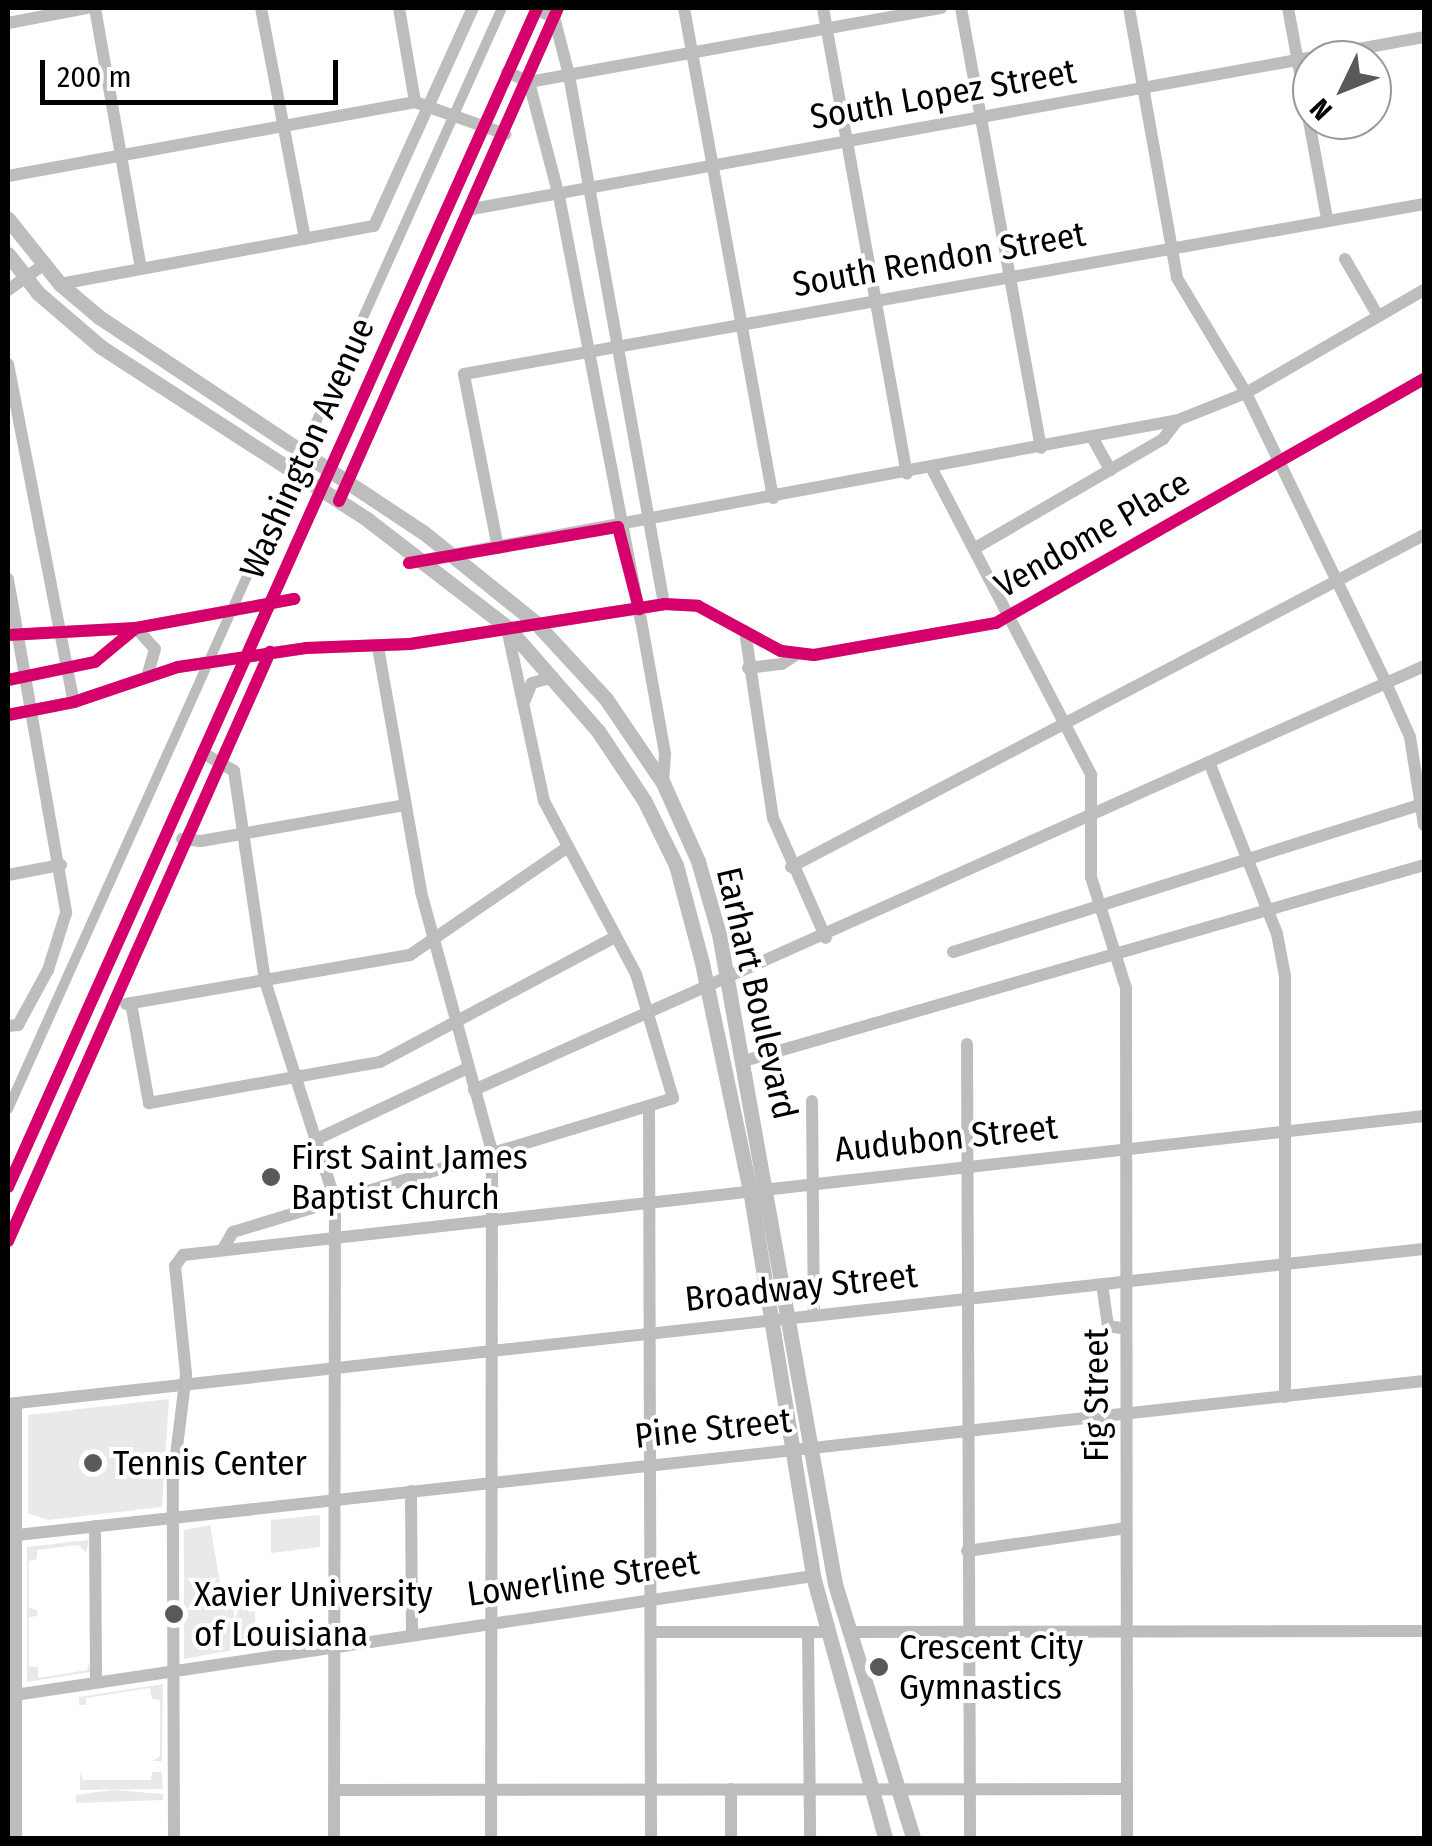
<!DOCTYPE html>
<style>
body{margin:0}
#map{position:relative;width:1432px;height:1846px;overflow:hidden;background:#fff;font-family:"Fira Sans Condensed",sans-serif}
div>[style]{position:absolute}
.green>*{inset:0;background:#e9e9e9}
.canal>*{height:10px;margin:-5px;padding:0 5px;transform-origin:5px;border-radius:5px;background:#bbb}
.minor>*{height:12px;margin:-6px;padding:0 6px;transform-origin:6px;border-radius:6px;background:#bdbdbd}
.major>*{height:15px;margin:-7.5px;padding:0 7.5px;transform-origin:7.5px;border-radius:7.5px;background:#bdbdbd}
.cycleway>*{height:12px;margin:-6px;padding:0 6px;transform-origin:6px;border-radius:6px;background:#d6006c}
.dots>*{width:28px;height:28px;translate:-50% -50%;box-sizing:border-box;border:5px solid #fff;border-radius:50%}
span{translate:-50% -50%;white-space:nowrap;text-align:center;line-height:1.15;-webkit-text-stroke:8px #fff;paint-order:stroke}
.street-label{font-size:35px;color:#000}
.poi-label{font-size:35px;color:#000}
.left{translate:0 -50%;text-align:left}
.frame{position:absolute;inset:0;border:10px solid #000;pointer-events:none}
.north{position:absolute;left:1292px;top:40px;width:100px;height:100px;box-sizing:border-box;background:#fff;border:2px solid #999;border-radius:50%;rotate:227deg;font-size:28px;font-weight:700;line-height:40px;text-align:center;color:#000}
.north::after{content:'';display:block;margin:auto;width:35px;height:45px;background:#595959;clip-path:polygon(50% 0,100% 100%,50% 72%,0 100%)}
.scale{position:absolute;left:40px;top:60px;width:298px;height:45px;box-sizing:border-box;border:5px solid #000;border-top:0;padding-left:12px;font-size:30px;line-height:35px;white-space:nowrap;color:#000;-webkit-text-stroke:8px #fff;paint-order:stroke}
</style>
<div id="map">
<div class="green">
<div style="clip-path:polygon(169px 1399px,162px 1507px,48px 1520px,28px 1513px,28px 1415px)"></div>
<div style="clip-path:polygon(320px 1515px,320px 1547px,271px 1553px,271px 1520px)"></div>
<div style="clip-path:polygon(210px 1525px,221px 1588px,235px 1586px,249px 1612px,255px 1611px,255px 1646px,184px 1659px,184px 1530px)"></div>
<div style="clip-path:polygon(89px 1540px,86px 1553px,78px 1545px,37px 1550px,37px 1559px,29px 1561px,29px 1608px,37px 1610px,38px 1616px,29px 1617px,29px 1666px,38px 1667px,38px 1678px,87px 1670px,89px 1662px,90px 1672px,27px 1682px,27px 1547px)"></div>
<div style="clip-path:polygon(163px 1684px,162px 1761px,153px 1761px,160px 1756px,160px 1700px,152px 1699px,150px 1688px,86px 1698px,86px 1705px,79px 1705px,79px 1697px)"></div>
<div style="clip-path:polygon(80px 1772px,83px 1780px,151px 1780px,152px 1772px,162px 1772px,163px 1789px,80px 1790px)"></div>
<div style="clip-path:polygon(112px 1790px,163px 1794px,163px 1800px,76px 1803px,76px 1795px)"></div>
</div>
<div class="canal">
<div style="left:8px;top:1109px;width:1207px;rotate:-65.84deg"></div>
</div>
<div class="minor">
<div style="left:95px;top:8px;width:265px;rotate:80deg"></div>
<div style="left:261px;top:8px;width:235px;rotate:79.2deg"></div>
<div style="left:399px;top:8px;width:95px;rotate:80.3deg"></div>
<div style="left:684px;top:8px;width:498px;rotate:79.7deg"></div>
<div style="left:823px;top:8px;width:473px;rotate:79.8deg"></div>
<div style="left:961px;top:8px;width:447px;rotate:79.7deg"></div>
<div style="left:1129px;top:8px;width:274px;rotate:79.9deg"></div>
<div style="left:1177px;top:278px;width:134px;rotate:59deg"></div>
<div style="left:1246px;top:393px;width:322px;rotate:64.2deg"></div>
<div style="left:1386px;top:683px;width:59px;rotate:66deg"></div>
<div style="left:1410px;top:737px;width:89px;rotate:81deg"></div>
<div style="left:1288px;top:8px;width:214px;rotate:79.5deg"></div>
<div style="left:536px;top:10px;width:19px;rotate:21deg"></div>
<div style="left:554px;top:17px;width:60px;rotate:75.5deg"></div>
<div style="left:569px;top:75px;width:537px;rotate:79.82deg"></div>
<div style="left:8px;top:23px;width:80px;rotate:-10.8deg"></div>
<div style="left:507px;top:72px;width:24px;rotate:24deg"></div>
<div style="left:529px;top:82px;width:419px;rotate:-10.2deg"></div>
<div style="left:529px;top:82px;width:118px;rotate:75.3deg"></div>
<div style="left:559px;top:196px;width:432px;rotate:79.1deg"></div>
<div style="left:641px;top:620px;width:136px;rotate:79.8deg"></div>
<div style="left:665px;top:754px;width:29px;rotate:94deg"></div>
<div style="left:8px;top:176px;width:414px;rotate:-10.3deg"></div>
<div style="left:415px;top:102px;width:96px;rotate:19.6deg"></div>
<div style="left:472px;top:209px;width:967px;rotate:-10.24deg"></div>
<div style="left:1345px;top:259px;width:66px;rotate:59.9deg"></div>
<div style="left:60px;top:284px;width:319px;rotate:-10.5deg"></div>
<div style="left:374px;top:226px;width:239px;rotate:-65.6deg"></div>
<div style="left:8px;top:290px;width:43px;rotate:-35.5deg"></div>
<div style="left:8px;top:364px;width:344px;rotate:79deg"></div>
<div style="left:1092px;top:437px;width:38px;rotate:61deg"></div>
<div style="left:932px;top:469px;width:345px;rotate:62.5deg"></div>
<div style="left:1091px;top:775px;width:102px;rotate:90deg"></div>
<div style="left:1091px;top:877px;width:116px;rotate:72.5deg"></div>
<div style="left:1126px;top:988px;width:850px;rotate:89.93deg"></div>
<div style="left:339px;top:501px;width:539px;rotate:-66.05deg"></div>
<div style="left:977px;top:547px;width:215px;rotate:-30.1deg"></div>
<div style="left:1163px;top:439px;width:24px;rotate:-52deg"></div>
<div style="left:498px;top:548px;width:177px;rotate:-101.1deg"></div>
<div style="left:464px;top:374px;width:975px;rotate:-10.04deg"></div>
<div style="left:409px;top:563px;width:782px;rotate:-10.53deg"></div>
<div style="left:1178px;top:420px;width:73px;rotate:-21.7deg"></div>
<div style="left:1246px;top:393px;width:206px;rotate:-30.1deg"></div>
<div style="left:8px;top:579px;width:339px;rotate:80.1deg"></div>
<div style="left:66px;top:913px;width:60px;rotate:107.5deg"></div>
<div style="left:48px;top:970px;width:63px;rotate:118.6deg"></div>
<div style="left:18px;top:1025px;width:10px;rotate:174deg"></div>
<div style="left:136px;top:628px;width:28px;rotate:48deg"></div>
<div style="left:155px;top:649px;width:25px;rotate:106deg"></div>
<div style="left:745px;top:631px;width:189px;rotate:81.5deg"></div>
<div style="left:773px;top:818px;width:131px;rotate:66.2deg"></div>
<div style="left:8px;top:635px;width:128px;rotate:-3.1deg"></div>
<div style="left:136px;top:628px;width:161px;rotate:-10.4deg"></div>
<div style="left:378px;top:647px;width:249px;rotate:80deg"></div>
<div style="left:421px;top:892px;width:269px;rotate:74.7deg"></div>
<div style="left:492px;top:1151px;width:687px;rotate:90.08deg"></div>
<div style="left:748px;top:668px;width:34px;rotate:-7deg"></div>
<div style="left:782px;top:664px;width:18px;rotate:-34deg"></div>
<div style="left:525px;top:700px;width:18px;rotate:-68deg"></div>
<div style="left:532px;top:683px;width:22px;rotate:-16deg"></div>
<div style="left:8px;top:715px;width:67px;rotate:-11.1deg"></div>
<div style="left:74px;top:702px;width:110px;rotate:-18.6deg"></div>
<div style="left:178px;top:667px;width:129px;rotate:-8.4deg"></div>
<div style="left:306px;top:648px;width:104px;rotate:-2.2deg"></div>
<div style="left:410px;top:644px;width:257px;rotate:-8.9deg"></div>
<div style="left:664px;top:604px;width:34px;rotate:3deg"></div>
<div style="left:698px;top:606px;width:94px;rotate:28.5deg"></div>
<div style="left:781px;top:651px;width:33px;rotate:7deg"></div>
<div style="left:814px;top:655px;width:185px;rotate:-10deg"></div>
<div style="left:996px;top:623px;width:493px;rotate:-29.7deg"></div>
<div style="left:203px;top:753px;width:36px;rotate:30deg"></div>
<div style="left:234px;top:771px;width:212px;rotate:81.6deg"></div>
<div style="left:265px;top:981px;width:230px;rotate:72.3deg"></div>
<div style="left:335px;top:1200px;width:638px;rotate:90.09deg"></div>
<div style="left:1209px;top:762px;width:185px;rotate:68.4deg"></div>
<div style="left:1277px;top:934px;width:43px;rotate:79.2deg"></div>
<div style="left:1285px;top:976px;width:421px;rotate:90deg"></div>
<div style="left:182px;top:839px;width:19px;rotate:6deg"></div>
<div style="left:201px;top:841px;width:208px;rotate:-10deg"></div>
<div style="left:791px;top:867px;width:715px;rotate:-27.68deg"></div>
<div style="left:8px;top:875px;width:54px;rotate:-10.7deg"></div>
<div style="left:953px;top:952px;width:493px;rotate:-17.5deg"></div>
<div style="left:131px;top:1003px;width:102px;rotate:79.8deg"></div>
<div style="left:149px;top:1103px;width:235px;rotate:-10.1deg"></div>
<div style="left:380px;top:1062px;width:266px;rotate:-28deg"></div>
<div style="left:126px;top:1004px;width:288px;rotate:-9.8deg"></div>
<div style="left:410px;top:955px;width:189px;rotate:-34.4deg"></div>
<div style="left:967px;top:1044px;width:794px;rotate:89.78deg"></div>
<div style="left:744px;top:1061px;width:708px;rotate:-16.08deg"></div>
<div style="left:474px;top:1090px;width:1040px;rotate:-24.05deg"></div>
<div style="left:812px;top:1101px;width:215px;rotate:89.5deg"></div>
<div style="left:649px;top:1107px;width:731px;rotate:89.84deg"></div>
<div style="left:317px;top:1139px;width:167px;rotate:-25.2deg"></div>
<div style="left:8px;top:1187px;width:1292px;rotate:-65.83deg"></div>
<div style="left:8px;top:1241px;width:645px;rotate:-66.02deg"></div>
<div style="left:223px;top:1249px;width:20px;rotate:-60deg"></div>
<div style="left:233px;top:1232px;width:460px;rotate:-16.9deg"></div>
<div style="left:673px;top:1098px;width:129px;rotate:-106.6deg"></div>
<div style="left:636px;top:974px;width:196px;rotate:-118deg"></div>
<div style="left:544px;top:801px;width:176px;rotate:-102.1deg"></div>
<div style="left:1102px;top:1284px;width:42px;rotate:81.9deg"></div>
<div style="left:1108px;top:1326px;width:18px;rotate:9deg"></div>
<div style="left:16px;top:1403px;width:435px;rotate:90deg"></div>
<div style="left:8px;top:1404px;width:1424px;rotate:-6.25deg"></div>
<div style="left:411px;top:1491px;width:143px;rotate:89.6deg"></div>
<div style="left:95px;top:1526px;width:156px;rotate:89.6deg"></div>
<div style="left:8px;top:1536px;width:1424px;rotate:-6.25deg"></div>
<div style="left:967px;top:1551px;width:161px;rotate:-8.2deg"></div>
<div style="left:651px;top:1632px;width:176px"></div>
<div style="left:808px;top:1632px;width:206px;rotate:89.4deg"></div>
<div style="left:849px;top:1632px;width:575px;rotate:-0.1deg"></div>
<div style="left:8px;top:1696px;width:814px;rotate:-8.48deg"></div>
<div style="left:731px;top:1789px;width:49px;rotate:90deg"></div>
<div style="left:335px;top:1790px;width:791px;rotate:-0.07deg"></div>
<div style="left:174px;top:1838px;width:359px;rotate:-90.2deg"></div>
<div style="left:173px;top:1479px;width:106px;rotate:-82.9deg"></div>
<div style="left:186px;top:1374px;width:109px;rotate:-95.8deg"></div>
<div style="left:175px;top:1266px;width:14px;rotate:-54deg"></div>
<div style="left:183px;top:1255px;width:1249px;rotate:-6.39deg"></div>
</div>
<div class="major">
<div style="left:8px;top:219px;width:83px;rotate:51.3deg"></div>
<div style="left:60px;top:284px;width:51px;rotate:40.2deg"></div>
<div style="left:99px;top:317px;width:389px;rotate:33.6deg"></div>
<div style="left:423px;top:532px;width:144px;rotate:38.8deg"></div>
<div style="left:535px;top:622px;width:105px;rotate:47.3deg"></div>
<div style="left:606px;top:699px;width:102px;rotate:55.8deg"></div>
<div style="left:663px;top:783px;width:85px;rotate:65.8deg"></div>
<div style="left:698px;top:861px;width:76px;rotate:74deg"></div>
<div style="left:719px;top:934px;width:660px;rotate:79.88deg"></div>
<div style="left:835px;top:1584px;width:266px;rotate:72.9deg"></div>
<div style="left:8px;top:254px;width:49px;rotate:52.4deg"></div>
<div style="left:38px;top:293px;width:83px;rotate:40.6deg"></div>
<div style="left:101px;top:347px;width:318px;rotate:32.9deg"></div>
<div style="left:368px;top:520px;width:175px;rotate:37.6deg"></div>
<div style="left:507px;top:627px;width:138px;rotate:48.8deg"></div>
<div style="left:598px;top:731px;width:83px;rotate:56.3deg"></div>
<div style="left:644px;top:800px;width:72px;rotate:63.8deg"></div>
<div style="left:676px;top:865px;width:101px;rotate:75.1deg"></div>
<div style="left:702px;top:963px;width:232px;rotate:78.1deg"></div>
<div style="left:750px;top:1190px;width:391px;rotate:80.7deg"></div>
<div style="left:813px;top:1576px;width:272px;rotate:74.6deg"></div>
</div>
<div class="cycleway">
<div style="left:339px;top:501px;width:539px;rotate:-66.05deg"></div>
<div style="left:409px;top:563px;width:212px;rotate:-9.8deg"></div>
<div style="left:618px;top:527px;width:85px;rotate:75.6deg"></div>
<div style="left:8px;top:635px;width:128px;rotate:-3.1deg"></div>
<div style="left:136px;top:628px;width:161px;rotate:-10.4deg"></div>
<div style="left:8px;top:680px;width:89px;rotate:-11.7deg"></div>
<div style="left:95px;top:662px;width:53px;rotate:-39.7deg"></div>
<div style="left:8px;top:715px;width:67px;rotate:-11.1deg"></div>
<div style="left:74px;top:702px;width:110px;rotate:-18.6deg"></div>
<div style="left:178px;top:667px;width:129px;rotate:-8.4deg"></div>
<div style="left:306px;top:648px;width:104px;rotate:-2.2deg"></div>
<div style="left:410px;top:644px;width:257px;rotate:-8.9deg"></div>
<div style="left:664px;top:604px;width:34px;rotate:3deg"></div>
<div style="left:698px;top:606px;width:94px;rotate:28.5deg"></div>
<div style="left:781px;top:651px;width:33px;rotate:7deg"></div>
<div style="left:814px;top:655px;width:185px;rotate:-10deg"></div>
<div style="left:996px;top:623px;width:493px;rotate:-29.7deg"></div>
<div style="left:8px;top:1187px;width:1292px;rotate:-65.83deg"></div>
<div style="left:8px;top:1241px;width:645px;rotate:-66.02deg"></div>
</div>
<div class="dots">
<div style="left:271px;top:1177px;background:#595959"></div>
<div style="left:93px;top:1463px;background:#595959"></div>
<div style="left:174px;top:1614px;background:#595959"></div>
<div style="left:879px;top:1667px;background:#595959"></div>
</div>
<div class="street-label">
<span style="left:943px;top:94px;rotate:-10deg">South Lopez Street</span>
<span style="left:939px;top:259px;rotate:-10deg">South Rendon Street</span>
<span style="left:307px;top:448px;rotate:-66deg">Washington Avenue</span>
<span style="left:1092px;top:534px;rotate:-30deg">Vendome Place</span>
<span style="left:757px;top:993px;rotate:77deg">Earhart Boulevard</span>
<span style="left:946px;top:1138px;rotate:-6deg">Audubon Street</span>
<span style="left:801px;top:1287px;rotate:-6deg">Broadway Street</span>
<span style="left:1096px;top:1395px;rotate:-90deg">Fig Street</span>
<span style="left:713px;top:1428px;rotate:-6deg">Pine Street</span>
<span style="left:583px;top:1578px;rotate:-8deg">Lowerline Street</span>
</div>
<div class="poi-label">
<span class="left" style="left:291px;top:1177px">First Saint James<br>Baptist Church</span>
<span class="left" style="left:113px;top:1463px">Tennis Center</span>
<span class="left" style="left:194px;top:1614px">Xavier University<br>of Louisiana</span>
<span class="left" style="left:899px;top:1667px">Crescent City<br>Gymnastics</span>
</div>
<div class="frame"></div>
<div class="north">N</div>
<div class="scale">200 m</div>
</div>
